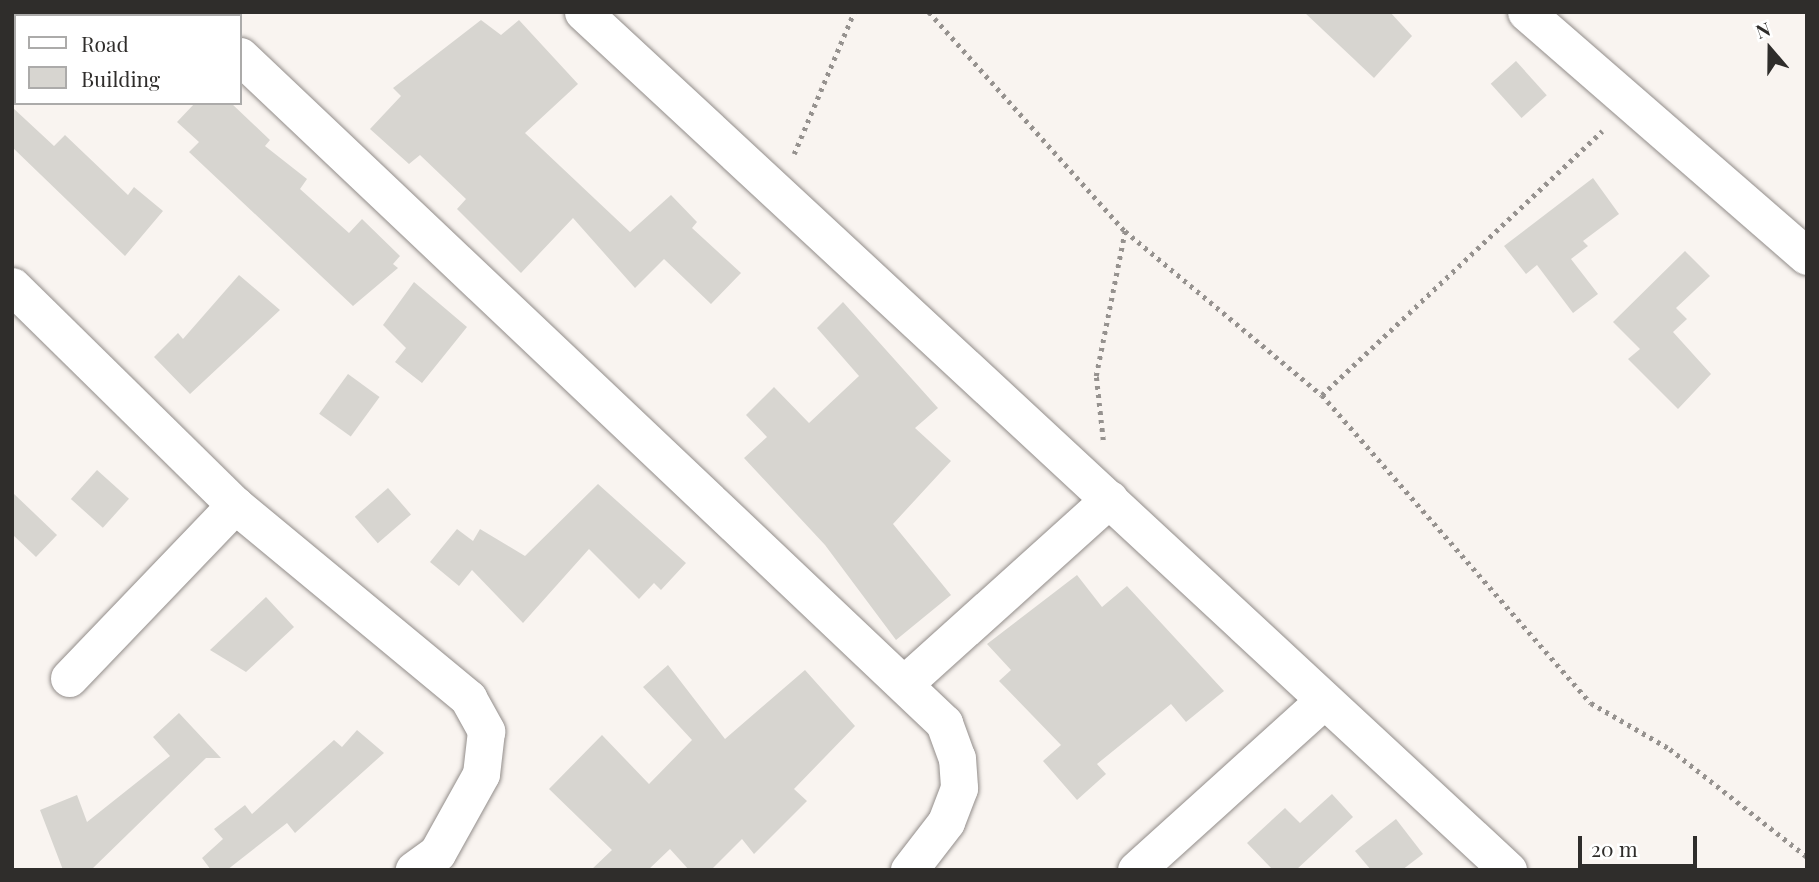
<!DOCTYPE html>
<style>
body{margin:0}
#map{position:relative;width:1819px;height:882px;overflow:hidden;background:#f9f4f0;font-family:"Playfair Display",serif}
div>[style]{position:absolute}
.building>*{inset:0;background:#d7d5d0;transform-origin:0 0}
.path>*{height:4.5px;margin-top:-2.25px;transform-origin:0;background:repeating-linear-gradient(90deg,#96928f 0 3.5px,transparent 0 8.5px)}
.roads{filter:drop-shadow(0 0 2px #928d8a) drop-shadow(0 0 2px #928d8a)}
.minor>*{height:37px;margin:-18.5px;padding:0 18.5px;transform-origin:18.5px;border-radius:18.5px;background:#fff}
span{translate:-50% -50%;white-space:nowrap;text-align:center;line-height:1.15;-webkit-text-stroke:7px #fff;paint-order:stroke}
.frame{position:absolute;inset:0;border:14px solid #2f2d2b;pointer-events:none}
.legend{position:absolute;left:14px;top:14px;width:228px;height:91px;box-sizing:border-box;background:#fff;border:2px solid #acabaa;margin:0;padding:9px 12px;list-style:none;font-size:21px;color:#2f2d2b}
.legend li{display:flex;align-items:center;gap:14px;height:35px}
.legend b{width:35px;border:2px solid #acabaa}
.north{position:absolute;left:1735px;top:14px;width:70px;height:70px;-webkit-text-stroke:5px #fff;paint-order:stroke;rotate:340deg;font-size:19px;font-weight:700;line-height:28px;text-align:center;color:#2f2d2b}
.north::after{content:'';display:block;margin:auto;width:24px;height:32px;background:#2f2d2b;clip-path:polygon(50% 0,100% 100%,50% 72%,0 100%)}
.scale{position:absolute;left:1578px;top:836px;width:119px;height:32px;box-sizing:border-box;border:4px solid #2f2d2b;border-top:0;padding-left:9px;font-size:21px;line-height:24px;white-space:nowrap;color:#2f2d2b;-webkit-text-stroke:5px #fff;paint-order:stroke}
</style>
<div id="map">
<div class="building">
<div style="clip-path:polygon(1304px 12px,1390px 12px,1412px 36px,1374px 78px)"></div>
<div style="clip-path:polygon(481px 20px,501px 35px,519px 20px,578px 84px,525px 133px,630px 232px,671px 195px,697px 222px,692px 228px,741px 273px,711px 304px,664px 259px,635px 288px,573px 218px,521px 273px,457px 209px,466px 199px,420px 155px,409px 164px,370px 129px,401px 96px,393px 88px)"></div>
<div style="left:1516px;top:61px;width:46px;height:34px;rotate:48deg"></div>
<div style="clip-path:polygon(195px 103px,231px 103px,270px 140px,265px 146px,307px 179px,300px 189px,349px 233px,362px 219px,400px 256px,393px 264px,398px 268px,353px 306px,189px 152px,199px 142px,177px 122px)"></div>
<div style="clip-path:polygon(12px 107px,54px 146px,65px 135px,128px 195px,134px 187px,163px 211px,125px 256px,12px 147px)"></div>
<div style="clip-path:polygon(1593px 178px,1619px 214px,1583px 241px,1588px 246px,1571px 259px,1598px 294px,1573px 313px,1537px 265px,1526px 274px,1504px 246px)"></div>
<div style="clip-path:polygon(1685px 251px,1710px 276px,1676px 308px,1687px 319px,1673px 332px,1711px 374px,1678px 409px,1628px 359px,1640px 349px,1613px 322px)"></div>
<div style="clip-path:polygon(239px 275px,280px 310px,190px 394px,154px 357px,178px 333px,183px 339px)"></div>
<div style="clip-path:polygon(414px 282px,467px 327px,422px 383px,395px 362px,406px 348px,383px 325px)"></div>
<div style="clip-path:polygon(843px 302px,938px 408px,915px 428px,951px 461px,893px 524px,951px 595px,896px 640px,825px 545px,744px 458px,767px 437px,746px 415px,774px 387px,809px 423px,859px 376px,817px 328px)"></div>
<div style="left:348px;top:374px;width:39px;height:49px;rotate:36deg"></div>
<div style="left:97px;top:470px;width:43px;height:39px;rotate:42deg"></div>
<div style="clip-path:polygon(598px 484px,686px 563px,661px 590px,654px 583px,639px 599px,589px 549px,523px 623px,472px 570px,459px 586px,430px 562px,457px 529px,473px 541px,480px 529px,525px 556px)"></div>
<div style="left:388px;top:488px;width:35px;height:44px;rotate:49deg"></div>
<div style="clip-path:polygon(12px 492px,57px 535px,36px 557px,12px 534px)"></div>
<div style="clip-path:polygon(1077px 575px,1102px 607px,1127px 586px,1224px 691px,1186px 722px,1171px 704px,1097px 764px,1106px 774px,1077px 800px,1043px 761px,1061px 745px,999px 681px,1011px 670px,987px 644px)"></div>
<div style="clip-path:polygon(266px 597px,294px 627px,246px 672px,210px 650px)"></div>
<div style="clip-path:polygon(668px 665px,725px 739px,805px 670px,855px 726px,794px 789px,807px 801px,754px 854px,742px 839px,711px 870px,689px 870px,670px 849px,648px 870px,591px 870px,612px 850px,549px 789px,602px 735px,649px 784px,692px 740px,643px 687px)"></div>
<div style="clip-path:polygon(179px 713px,221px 758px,206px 758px,91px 870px,63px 870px,40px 810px,77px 795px,87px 822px,170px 756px,153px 737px)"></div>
<div style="clip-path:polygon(357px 730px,384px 753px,295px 833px,287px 823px,227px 870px,211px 870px,202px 858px,223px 839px,214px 829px,245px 805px,252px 814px,334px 740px,342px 747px)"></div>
<div style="clip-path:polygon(1332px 794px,1353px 817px,1296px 870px,1273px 870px,1247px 843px,1285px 808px,1300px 823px)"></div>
<div style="clip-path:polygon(1396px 819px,1423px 854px,1402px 870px,1371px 870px,1355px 851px)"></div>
</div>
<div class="path">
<div style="left:929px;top:12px;width:294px;rotate:48.2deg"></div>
<div style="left:1125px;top:231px;width:256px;rotate:39.8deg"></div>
<div style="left:1322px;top:395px;width:409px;rotate:48.9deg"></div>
<div style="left:1591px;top:703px;width:91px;rotate:30.2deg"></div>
<div style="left:1670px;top:749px;width:174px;rotate:38.2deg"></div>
<div style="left:794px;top:154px;width:154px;rotate:-67.1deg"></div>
<div style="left:1322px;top:395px;width:385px;rotate:-43.3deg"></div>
<div style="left:1103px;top:440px;width:64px;rotate:-96.2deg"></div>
<div style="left:1096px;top:376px;width:148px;rotate:-78.7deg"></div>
</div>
<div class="roads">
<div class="minor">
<div style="left:193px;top:12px;width:6px;rotate:45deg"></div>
<div style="left:583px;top:12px;width:1262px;rotate:42.85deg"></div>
<div style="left:1526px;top:12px;width:372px;rotate:41deg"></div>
<div style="left:240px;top:56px;width:970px;rotate:43.45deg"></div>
<div style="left:944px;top:723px;width:37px;rotate:70deg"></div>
<div style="left:957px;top:758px;width:30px;rotate:86deg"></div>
<div style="left:959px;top:788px;width:36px;rotate:111deg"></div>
<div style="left:946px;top:822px;width:61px;rotate:127.6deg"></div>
<div style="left:12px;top:286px;width:313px;rotate:44.5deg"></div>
<div style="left:235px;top:505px;width:303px;rotate:39.6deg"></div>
<div style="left:468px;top:698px;width:38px;rotate:61deg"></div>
<div style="left:486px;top:731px;width:43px;rotate:96.6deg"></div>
<div style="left:481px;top:774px;width:90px;rotate:119.1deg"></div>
<div style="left:437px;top:853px;width:29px;rotate:144deg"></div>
<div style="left:69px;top:678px;width:240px;rotate:-46.2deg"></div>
<div style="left:905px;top:683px;width:275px;rotate:-42deg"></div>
<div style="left:1136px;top:870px;width:251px;rotate:-42.1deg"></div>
</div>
</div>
<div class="frame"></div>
<ul class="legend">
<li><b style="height:9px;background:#fff"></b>Road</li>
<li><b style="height:19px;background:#d7d5d0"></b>Building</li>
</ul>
<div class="north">N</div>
<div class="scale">20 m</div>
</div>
